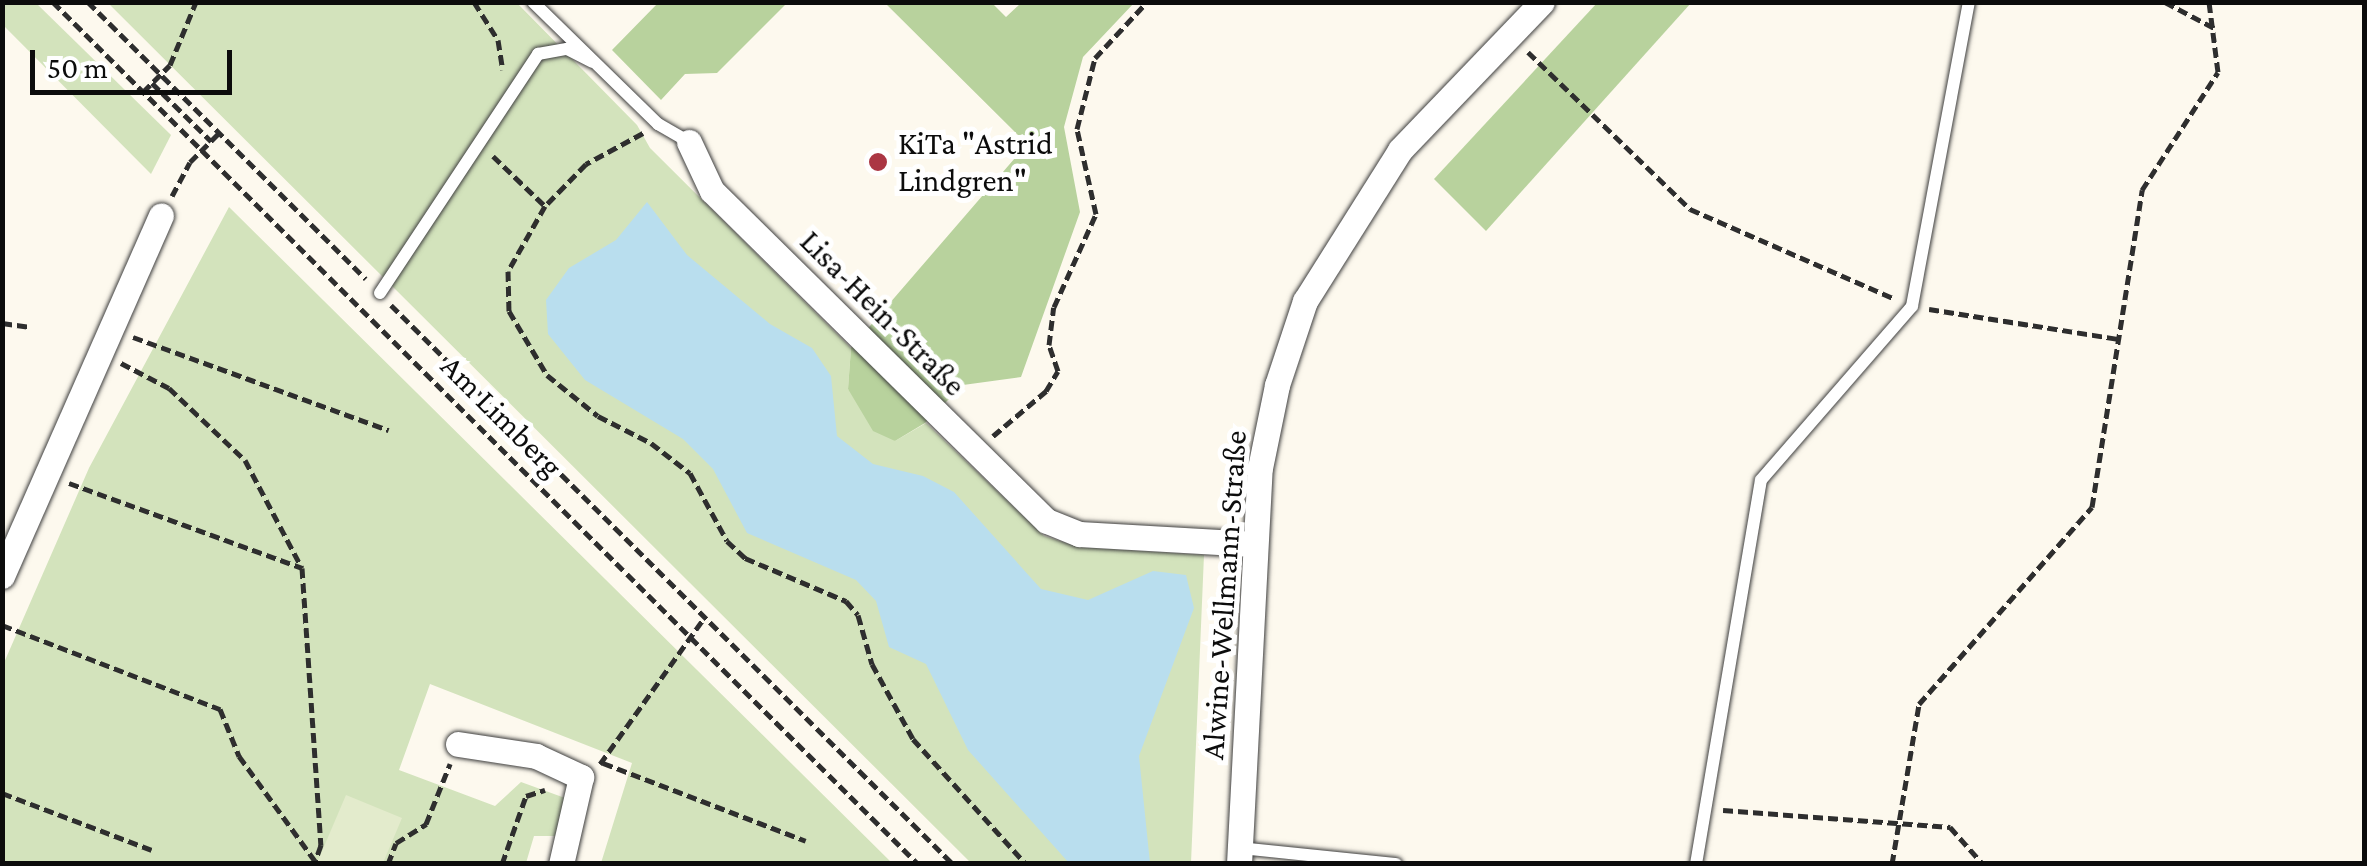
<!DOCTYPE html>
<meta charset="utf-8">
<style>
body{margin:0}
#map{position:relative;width:2367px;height:866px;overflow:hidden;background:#fdf9ee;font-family:"Crimson Pro",serif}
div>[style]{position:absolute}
.green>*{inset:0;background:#d3e3bc}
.forest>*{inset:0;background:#b8d29d}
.pitch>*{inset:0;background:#e3ebcc}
.water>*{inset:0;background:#b9deee}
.path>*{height:5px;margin-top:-2.5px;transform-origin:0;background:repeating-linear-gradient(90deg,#2e2e2e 0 10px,transparent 0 15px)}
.roads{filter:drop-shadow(0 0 2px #3f3f3f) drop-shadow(0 0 2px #3f3f3f)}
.service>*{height:12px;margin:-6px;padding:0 6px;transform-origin:6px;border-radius:6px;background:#fff}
.minor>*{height:25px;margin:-12.5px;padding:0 12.5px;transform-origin:12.5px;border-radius:12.5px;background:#fff}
.dots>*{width:28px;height:28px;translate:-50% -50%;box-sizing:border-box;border:5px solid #fff;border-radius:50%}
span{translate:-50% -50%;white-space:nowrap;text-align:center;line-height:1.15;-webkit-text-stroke:10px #fff;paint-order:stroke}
.poi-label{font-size:32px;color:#0c0c0c}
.left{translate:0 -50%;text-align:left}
.street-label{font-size:32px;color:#0c0c0c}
.frame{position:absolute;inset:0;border:5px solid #0c0c0c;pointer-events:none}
.scale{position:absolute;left:30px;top:50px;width:202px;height:45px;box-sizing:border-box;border:5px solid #0c0c0c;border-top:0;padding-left:12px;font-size:30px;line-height:35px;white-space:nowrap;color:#0c0c0c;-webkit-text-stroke:8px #fff;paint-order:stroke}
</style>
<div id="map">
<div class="green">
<div style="clip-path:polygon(2px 3px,36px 3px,171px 135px,151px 174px,3px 25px)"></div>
<div style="clip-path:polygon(108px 3px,517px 3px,637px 125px,650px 148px,851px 348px,848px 389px,895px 441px,926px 423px,1044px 536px,1079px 547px,1204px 555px,1191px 863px,971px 863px)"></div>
<div style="clip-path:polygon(229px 207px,892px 863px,601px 863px,632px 763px,430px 684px,399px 770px,495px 806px,521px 782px,565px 798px,555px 836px,534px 836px,526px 863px,3px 864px,3px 665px,89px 468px)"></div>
</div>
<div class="forest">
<div style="clip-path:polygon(658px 3px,658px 2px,787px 3px,717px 73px,685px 74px,661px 100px,612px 50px)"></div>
<div style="clip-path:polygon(885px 3px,992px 3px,1006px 17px,1021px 3px,1134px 3px,1083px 57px,1064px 127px,1080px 212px,1021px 377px,963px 385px,925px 423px,895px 441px,873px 431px,848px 389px,851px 348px,1027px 144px)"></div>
<div style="clip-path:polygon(1597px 3px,1691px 3px,1486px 231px,1434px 179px)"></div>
</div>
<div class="pitch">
<div style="clip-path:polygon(346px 795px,402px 818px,383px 863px,317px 863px)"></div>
</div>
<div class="water">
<div style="clip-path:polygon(647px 202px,687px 255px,770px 324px,812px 348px,831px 376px,837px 436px,873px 464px,923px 476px,954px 492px,1041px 589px,1088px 600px,1153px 571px,1186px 575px,1194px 608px,1139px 756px,1150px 863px,1069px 863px,968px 750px,926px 664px,889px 647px,876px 601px,856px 580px,747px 533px,713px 469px,683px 439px,585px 380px,548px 334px,546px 300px,569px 268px,616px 240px)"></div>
</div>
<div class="path">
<div style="left:53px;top:2px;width:1221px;rotate:44.9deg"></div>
<div style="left:88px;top:2px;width:392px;rotate:44.9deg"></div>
<div style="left:474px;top:2px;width:45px;rotate:57.7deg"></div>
<div style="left:498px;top:40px;width:30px;rotate:81deg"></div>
<div style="left:2165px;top:2px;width:58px;rotate:27.9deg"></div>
<div style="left:1528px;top:52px;width:226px;rotate:44.1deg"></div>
<div style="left:1690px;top:209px;width:224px;rotate:23.7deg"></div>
<div style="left:152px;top:83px;width:83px;rotate:44.5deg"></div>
<div style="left:143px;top:92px;width:38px;rotate:-45deg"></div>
<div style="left:170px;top:65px;width:68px;rotate:-67.6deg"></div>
<div style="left:643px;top:133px;width:65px;rotate:151.5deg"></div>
<div style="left:586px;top:164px;width:59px;rotate:134.3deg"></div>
<div style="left:545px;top:206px;width:75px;rotate:119.6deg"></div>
<div style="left:508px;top:271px;width:40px;rotate:88.6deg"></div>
<div style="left:509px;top:311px;width:74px;rotate:59.3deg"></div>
<div style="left:547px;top:375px;width:65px;rotate:38.8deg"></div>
<div style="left:598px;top:416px;width:59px;rotate:27deg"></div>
<div style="left:651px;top:443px;width:49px;rotate:37.6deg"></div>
<div style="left:690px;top:473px;width:77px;rotate:61.4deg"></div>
<div style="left:727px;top:541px;width:25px;rotate:43deg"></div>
<div style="left:745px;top:558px;width:110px;rotate:23.1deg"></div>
<div style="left:846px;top:601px;width:18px;rotate:49deg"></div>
<div style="left:858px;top:615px;width:51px;rotate:74.1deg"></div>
<div style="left:872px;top:664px;width:85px;rotate:61.3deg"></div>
<div style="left:913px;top:739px;width:169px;rotate:47.9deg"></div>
<div style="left:493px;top:156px;width:72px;rotate:43.9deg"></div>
<div style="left:172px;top:196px;width:38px;rotate:-62deg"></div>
<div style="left:190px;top:162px;width:42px;rotate:-45deg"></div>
<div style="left:391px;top:305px;width:793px;rotate:44.85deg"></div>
<div style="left:1929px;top:309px;width:191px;rotate:9deg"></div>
<div style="left:2px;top:323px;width:27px;rotate:8deg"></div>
<div style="left:133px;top:337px;width:272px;rotate:20deg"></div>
<div style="left:121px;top:363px;width:54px;rotate:27.5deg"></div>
<div style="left:169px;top:388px;width:105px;rotate:43.5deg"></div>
<div style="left:245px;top:460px;width:122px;rotate:62.2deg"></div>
<div style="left:302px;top:568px;width:278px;rotate:86.1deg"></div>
<div style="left:321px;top:845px;width:20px;rotate:110deg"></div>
<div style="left:993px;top:436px;width:70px;rotate:-40.3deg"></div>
<div style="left:1046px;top:391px;width:23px;rotate:-59deg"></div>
<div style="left:1058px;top:371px;width:28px;rotate:-109deg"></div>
<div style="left:1049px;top:345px;width:38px;rotate:-83deg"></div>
<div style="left:1054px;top:307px;width:102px;rotate:-65.7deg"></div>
<div style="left:1096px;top:214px;width:87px;rotate:-102.6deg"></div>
<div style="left:1077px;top:129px;width:73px;rotate:-75.8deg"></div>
<div style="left:1095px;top:58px;width:76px;rotate:-47.1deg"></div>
<div style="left:69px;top:483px;width:248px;rotate:20deg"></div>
<div style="left:2px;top:625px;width:234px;rotate:21.1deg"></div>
<div style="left:220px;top:709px;width:51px;rotate:68deg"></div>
<div style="left:239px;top:756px;width:130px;rotate:54.1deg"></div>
<div style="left:603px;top:763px;width:217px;rotate:21deg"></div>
<div style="left:600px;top:764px;width:181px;rotate:-54.5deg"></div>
<div style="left:2px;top:793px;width:160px;rotate:20.8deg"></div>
<div style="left:1723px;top:810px;width:228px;rotate:4.3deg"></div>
<div style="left:1950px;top:827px;width:50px;rotate:48.3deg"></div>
<div style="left:388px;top:864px;width:22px;rotate:-69deg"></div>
<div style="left:396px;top:843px;width:36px;rotate:-32deg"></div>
<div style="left:426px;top:824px;width:65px;rotate:-68.2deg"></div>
<div style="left:502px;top:864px;width:72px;rotate:-70.6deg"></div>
<div style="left:526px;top:796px;width:20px;rotate:-18deg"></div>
<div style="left:1892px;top:864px;width:162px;rotate:-80.4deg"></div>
<div style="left:1919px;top:704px;width:262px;rotate:-48.7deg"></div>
<div style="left:2092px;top:507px;width:321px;rotate:-81deg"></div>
<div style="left:2142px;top:190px;width:140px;rotate:-57.2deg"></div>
<div style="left:2218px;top:72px;width:71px;rotate:-97.3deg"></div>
</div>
<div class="roads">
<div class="service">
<div style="left:533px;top:2px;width:175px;rotate:44.3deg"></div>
<div style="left:658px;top:124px;width:36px;rotate:30deg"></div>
<div style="left:380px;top:293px;width:287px;rotate:-56.5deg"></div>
<div style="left:538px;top:54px;width:29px;rotate:-10deg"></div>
<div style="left:567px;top:49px;width:28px;rotate:27deg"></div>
<div style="left:1240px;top:848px;width:157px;rotate:5.9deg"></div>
<div style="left:1696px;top:864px;width:389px;rotate:-80.4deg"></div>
<div style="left:1761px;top:480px;width:230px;rotate:-49deg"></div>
<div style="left:1912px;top:306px;width:309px;rotate:-79.4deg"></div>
</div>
<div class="minor">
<div style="left:689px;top:142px;width:54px;rotate:64.9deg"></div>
<div style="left:712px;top:191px;width:470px;rotate:44.6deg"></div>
<div style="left:1047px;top:521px;width:35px;rotate:22deg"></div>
<div style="left:1079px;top:534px;width:175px;rotate:3.3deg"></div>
<div style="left:2px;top:576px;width:394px;rotate:-66.2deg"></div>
<div style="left:458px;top:744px;width:79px;rotate:8.7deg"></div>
<div style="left:536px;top:756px;width:50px;rotate:25deg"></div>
<div style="left:581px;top:777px;width:89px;rotate:102.9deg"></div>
<div style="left:1239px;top:864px;width:397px;rotate:-87deg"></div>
<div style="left:1260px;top:468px;width:85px;rotate:-78.4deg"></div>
<div style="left:1277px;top:385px;width:89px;rotate:-71.6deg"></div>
<div style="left:1305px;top:301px;width:178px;rotate:-57.8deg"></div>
<div style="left:1400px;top:150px;width:205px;rotate:-46.2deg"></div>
</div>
</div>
<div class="dots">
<div style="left:878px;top:162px;background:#ab3643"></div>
</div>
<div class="poi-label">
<span class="left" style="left:898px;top:162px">KiTa "Astrid<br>Lindgren"</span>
</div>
<div class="street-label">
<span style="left:883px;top:313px;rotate:45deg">Lisa-Hein-Straße</span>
<span style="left:502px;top:416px;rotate:45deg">Am Limberg</span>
<span style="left:1224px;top:595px;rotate:-86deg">Alwine-Wellmann-Straße</span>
</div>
<div class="frame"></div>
<div class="scale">50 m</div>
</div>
